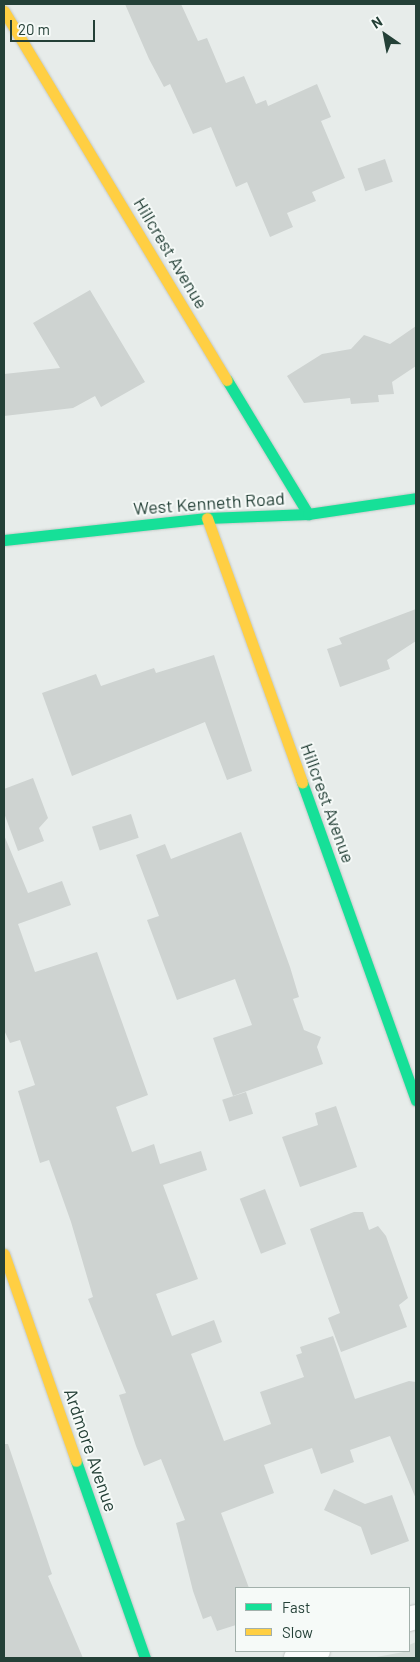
<!DOCTYPE html>
<style>
body{margin:0}
#map{position:relative;width:420px;height:1662px;overflow:hidden;background:#e7ecea;font-family:Barlow,sans-serif}
div>[style]{position:absolute}
.built>*{inset:0;background:#d5ddd9}
.building>*{inset:0;background:#ced3d1;transform-origin:0 0}
.roads{filter:drop-shadow(0 0 1px #c4c9c7) drop-shadow(0 0 1px #c4c9c7)}
.street>*{height:24px;margin:-12px;padding:0 12px;transform-origin:12px;border-radius:12px;background:#fbfcfc}
.fast>*{height:11px;margin:-5.5px;padding:0 5.5px;transform-origin:5.5px;border-radius:5.5px;background:#16e098}
.slow>*{height:11px;margin:-5.5px;padding:0 5.5px;transform-origin:5.5px;border-radius:5.5px;background:#ffcf43}
span{translate:-50% -50%;white-space:nowrap;text-align:center;line-height:1.15;-webkit-text-stroke:4px #f6faf8;paint-order:stroke}
.street-label{font-size:18px;color:#244037}
.frame{position:absolute;inset:0;border:5px solid #244037;pointer-events:none}
.legend{position:absolute;left:235px;top:1587px;width:175px;height:65px;box-sizing:border-box;background:#f6faf8;border:1px solid #a2b0ab;margin:0;padding:6px 9px;list-style:none;font-size:15px;color:#244037}
.legend li{display:flex;align-items:center;gap:10px;height:25px}
.legend b{width:25px;border:1px solid #a2b0ab}
.north{position:absolute;left:360px;top:10px;width:50px;height:50px;-webkit-text-stroke:4px #f6faf8;paint-order:stroke;rotate:327deg;font-size:14px;font-weight:700;line-height:20px;text-align:center;color:#244037}
.north::after{content:'';display:block;margin:auto;width:18px;height:22px;background:#244037;clip-path:polygon(50% 0,100% 100%,50% 72%,0 100%)}
.scale{position:absolute;left:10px;top:20px;width:85px;height:22px;box-sizing:border-box;border:2px solid #244037;border-top:0;padding-left:6px;font-size:15px;line-height:18px;white-space:nowrap;color:#244037;-webkit-text-stroke:4px #f6faf8;paint-order:stroke}
</style>
<div id="map">
<div class="built">
<div style="clip-path:polygon(416px 1642px,416px 1658px,371px 1658px,409px 1651px,409px 1645px)"></div>
</div>
<div class="building">
<div style="clip-path:polygon(125px 4px,181px 4px,198px 41px,207px 38px,226px 83px,244px 76px,256px 104px,266px 100px,268px 106px,317px 84px,331px 117px,321px 121px,345px 178px,312px 192px,316px 201px,287px 213px,293px 227px,270px 237px,247px 182px,236px 187px,211px 127px,193px 134px,170px 84px,164px 87px,149px 59px)"></div>
<div style="left:385px;top:159px;width:24px;height:29px;rotate:71deg"></div>
<div style="clip-path:polygon(90px 290px,145px 382px,101px 407px,95px 396px,73px 408px,4px 416px,4px 374px,60px 368px,33px 323px)"></div>
<div style="clip-path:polygon(416px 326px,416px 366px,392px 382px,394px 394px,378px 395px,379px 402px,351px 404px,350px 398px,304px 403px,287px 376px,322px 354px,351px 349px,364px 335px,390px 344px)"></div>
<div style="clip-path:polygon(416px 609px,416px 641px,387px 660px,390px 669px,340px 687px,327px 649px,342px 644px,339px 638px)"></div>
<div style="clip-path:polygon(214px 655px,252px 771px,227px 780px,205px 722px,72px 776px,42px 693px,96px 674px,101px 686px,154px 668px,156px 673px)"></div>
<div style="clip-path:polygon(33px 778px,48px 818px,39px 828px,44px 841px,18px 851px,4px 813px,4px 789px)"></div>
<div style="left:131px;top:814px;width:25px;height:41px;rotate:72deg"></div>
<div style="clip-path:polygon(241px 832px,290px 967px,299px 997px,293px 999px,304px 1030px,321px 1037px,317px 1047px,323px 1064px,233px 1096px,213px 1038px,252px 1025px,235px 979px,177px 1000px,147px 920px,159px 916px,136px 855px,165px 844px,171px 859px)"></div>
<div style="clip-path:polygon(4px 835px,28px 893px,62px 881px,71px 905px,18px 924px,35px 972px,97px 952px,148px 1095px,116px 1107px,132px 1152px,154px 1144px,160px 1164px,201px 1151px,207px 1170px,163px 1185px,198px 1279px,156px 1294px,172px 1336px,214px 1320px,222px 1342px,191px 1354px,224px 1441px,271px 1424px,260px 1392px,304px 1377px,296px 1355px,302px 1353px,300px 1347px,333px 1336px,355px 1399px,409px 1381px,416px 1382px,416px 1499px,390px 1436px,350px 1450px,354px 1462px,321px 1474px,312px 1448px,264px 1465px,274px 1493px,221px 1513px,249px 1588px,236px 1588px,236px 1625px,217px 1631px,211px 1616px,203px 1619px,193px 1591px,176px 1523px,185px 1520px,161px 1459px,144px 1466px,136px 1446px,119px 1395px,126px 1393px,88px 1299px,93px 1297px,71px 1222px,49px 1160px,40px 1163px,18px 1091px,35px 1085px,20px 1040px,10px 1043px,4px 1030px)"></div>
<div style="left:246px;top:1092px;width:23px;height:25px;rotate:72deg"></div>
<div style="clip-path:polygon(336px 1106px,357px 1167px,300px 1187px,282px 1137px,318px 1125px,315px 1113px)"></div>
<div style="left:265px;top:1189px;width:59px;height:27px;rotate:69deg"></div>
<div style="clip-path:polygon(354px 1212px,363px 1212px,369px 1230px,378px 1226px,386px 1236px,408px 1298px,399px 1305px,407px 1327px,341px 1352px,328px 1318px,340px 1313px,310px 1229px)"></div>
<div style="clip-path:polygon(4px 1444px,8px 1444px,52px 1574px,48px 1576px,83px 1658px,4px 1658px)"></div>
<div style="clip-path:polygon(334px 1489px,365px 1504px,392px 1495px,409px 1541px,371px 1555px,361px 1527px,324px 1510px)"></div>
</div>
<div class="roads">
<div class="street">
<div style="left:409px;top:1619px;width:7px;rotate:-16deg"></div>
<div style="left:296px;top:1658px;width:23px;rotate:-18deg"></div>
</div>
<div class="fast">
<div style="left:227px;top:380px;width:157px;rotate:58.8deg"></div>
<div style="left:4px;top:540px;width:204px;rotate:-6.2deg"></div>
<div style="left:207px;top:518px;width:101px;rotate:-2.3deg"></div>
<div style="left:308px;top:514px;width:109px;rotate:-8.4deg"></div>
<div style="left:302px;top:782px;width:338px;rotate:70.3deg"></div>
<div style="left:76px;top:1461px;width:209px;rotate:70.7deg"></div>
</div>
<div class="slow">
<div style="left:4px;top:11px;width:431px;rotate:58.9deg"></div>
<div style="left:207px;top:518px;width:281px;rotate:70.2deg"></div>
<div style="left:4px;top:1254px;width:219px;rotate:70.8deg"></div>
</div>
</div>
<div class="street-label">
<span style="left:171px;top:253px;rotate:59deg">Hillcrest Avenue</span>
<span style="left:209px;top:503px;rotate:-4deg">West Kenneth Road</span>
<span style="left:328px;top:803px;rotate:70deg">Hillcrest Avenue</span>
<span style="left:91px;top:1450px;rotate:71deg">Ardmore Avenue</span>
</div>
<div class="frame"></div>
<ul class="legend">
<li><b style="height:6px;background:#16e098"></b>Fast</li>
<li><b style="height:6px;background:#ffcf43"></b>Slow</li>
</ul>
<div class="north">N</div>
<div class="scale">20 m</div>
</div>
